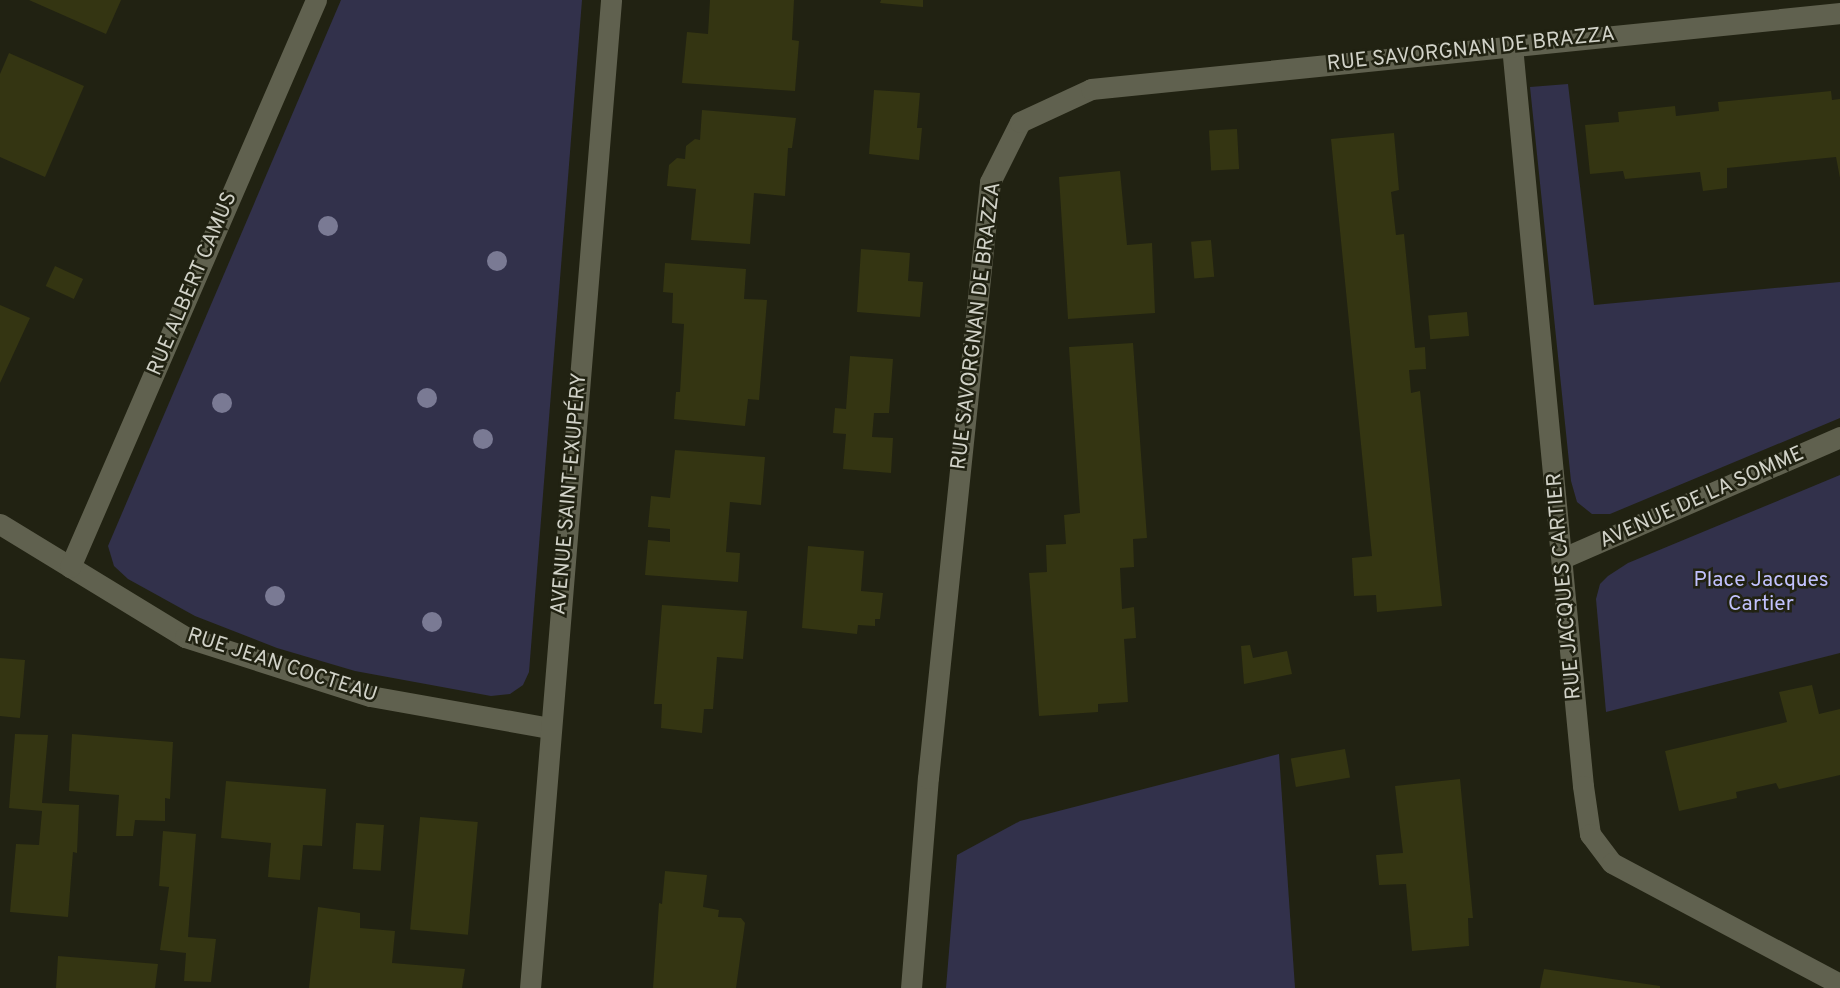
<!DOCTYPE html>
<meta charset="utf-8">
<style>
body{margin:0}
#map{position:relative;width:1840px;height:988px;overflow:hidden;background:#212212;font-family:Overpass,sans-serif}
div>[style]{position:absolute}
.green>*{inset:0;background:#32314b}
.building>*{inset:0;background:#343512;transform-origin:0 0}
.minor>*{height:21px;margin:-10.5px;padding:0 10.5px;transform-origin:10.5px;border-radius:10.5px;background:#60614f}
.trees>*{width:20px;height:20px;margin:-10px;border-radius:50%;background:#7a7a94}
span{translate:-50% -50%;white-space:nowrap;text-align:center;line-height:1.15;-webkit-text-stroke:5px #212212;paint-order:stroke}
.street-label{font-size:21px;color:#d1d2c8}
.park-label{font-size:21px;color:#c2c2fe}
</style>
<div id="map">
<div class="green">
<div style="clip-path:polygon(341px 0,582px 0,529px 672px,523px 685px,510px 694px,491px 696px,355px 671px,277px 648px,195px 616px,128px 579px,114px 566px,108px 546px)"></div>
<div style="clip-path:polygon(1568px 84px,1594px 305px,1840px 282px,1840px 418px,1610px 514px,1592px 514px,1577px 502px,1571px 481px,1530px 87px)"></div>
<div style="clip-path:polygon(1840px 475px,1840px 653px,1606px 712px,1596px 599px,1600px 584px,1608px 576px,1628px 563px)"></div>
<div style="clip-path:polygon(1279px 754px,1295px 988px,946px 988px,957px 855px,1020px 821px)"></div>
</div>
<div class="building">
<div style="clip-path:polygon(29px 0,121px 0,106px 34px)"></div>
<div style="clip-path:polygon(710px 0,794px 0,792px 40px,799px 41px,795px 91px,682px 83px,687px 32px,708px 34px)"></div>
<div style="clip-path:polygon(881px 0,923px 0,923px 7px,880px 3px)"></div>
<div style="clip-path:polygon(9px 53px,84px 86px,45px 177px,0 157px,0 74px)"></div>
<div style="clip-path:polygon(874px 90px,920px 93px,917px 128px,922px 128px,919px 160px,869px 154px)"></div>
<div style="clip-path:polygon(1831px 91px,1832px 100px,1840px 99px,1840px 178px,1836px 157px,1727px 168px,1727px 188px,1703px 191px,1700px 172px,1625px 179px,1623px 171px,1590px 174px,1585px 125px,1619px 122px,1618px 112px,1675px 106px,1676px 116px,1694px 114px,1719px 111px,1718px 102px)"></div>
<div style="clip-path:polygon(702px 110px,796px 118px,792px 148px,788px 148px,785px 196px,754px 193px,750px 244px,691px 240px,696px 189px,667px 186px,669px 165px,677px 158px,685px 159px,686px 146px,695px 139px,700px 140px)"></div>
<div style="left:1237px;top:129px;width:40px;height:28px;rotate:87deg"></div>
<div style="clip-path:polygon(1394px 133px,1399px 190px,1391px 192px,1396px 235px,1404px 234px,1415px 348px,1425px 347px,1426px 369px,1409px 370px,1411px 393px,1420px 391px,1442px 606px,1377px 612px,1376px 595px,1354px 596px,1352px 558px,1372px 556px,1331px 139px)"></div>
<div style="clip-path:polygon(1120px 171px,1127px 245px,1152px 243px,1155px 313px,1068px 319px,1059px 177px)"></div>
<div style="left:1211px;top:240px;width:37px;height:20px;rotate:85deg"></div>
<div style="clip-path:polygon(861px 249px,910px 253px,908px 281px,923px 282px,920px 317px,857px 312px)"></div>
<div style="clip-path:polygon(665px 263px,746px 269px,744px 299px,767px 300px,759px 400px,748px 399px,745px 426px,674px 419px,676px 392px,680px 392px,684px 324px,672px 323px,673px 293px,663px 292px)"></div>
<div style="left:55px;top:266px;width:31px;height:22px;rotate:25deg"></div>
<div style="clip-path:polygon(0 305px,30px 318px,0 383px)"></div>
<div style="left:1467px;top:312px;width:24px;height:39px;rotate:85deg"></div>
<div style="clip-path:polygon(1133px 343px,1147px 538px,1133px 539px,1134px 567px,1120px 568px,1122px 609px,1134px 607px,1136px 638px,1124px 639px,1128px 702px,1098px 704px,1098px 712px,1039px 716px,1029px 573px,1047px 572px,1046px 545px,1066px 544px,1064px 515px,1080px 513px,1069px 347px)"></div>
<div style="clip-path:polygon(850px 356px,893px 359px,889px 413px,874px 413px,872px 437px,893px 438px,891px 473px,843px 469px,846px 434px,833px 433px,835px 408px,846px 409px)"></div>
<div style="clip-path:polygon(675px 450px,765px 457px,761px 505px,730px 502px,726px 552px,740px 553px,738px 582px,645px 575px,648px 540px,670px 542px,670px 529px,648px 527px,651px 496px,670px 498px)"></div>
<div style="clip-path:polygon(808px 546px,864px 551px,861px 591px,883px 593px,880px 619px,875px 619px,875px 626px,858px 625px,857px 634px,802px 628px)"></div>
<div style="clip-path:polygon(662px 605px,747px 611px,743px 659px,717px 657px,713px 709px,704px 709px,702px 733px,661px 728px,662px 704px,654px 704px)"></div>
<div style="clip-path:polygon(1250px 645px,1253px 658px,1287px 651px,1292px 674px,1244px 684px,1241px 646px)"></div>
<div style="clip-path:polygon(0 658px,25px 660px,20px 718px,0 716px)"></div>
<div style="clip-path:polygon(1812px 685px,1819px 714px,1840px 709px,1840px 775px,1779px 789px,1776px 783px,1736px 792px,1737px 798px,1679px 811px,1665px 751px,1787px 722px,1779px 692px)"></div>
<div style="clip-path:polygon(15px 734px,48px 735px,42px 803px,79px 805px,77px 853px,73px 852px,68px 917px,10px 912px,16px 844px,39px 845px,42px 811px,9px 808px)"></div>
<div style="clip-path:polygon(72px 734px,173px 742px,170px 799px,165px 798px,165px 821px,135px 820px,133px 836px,116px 836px,119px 795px,69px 791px)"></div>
<div style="left:1345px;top:749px;width:29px;height:55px;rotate:80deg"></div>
<div style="clip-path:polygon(1460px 779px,1473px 918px,1468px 918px,1469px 946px,1412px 951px,1406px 884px,1379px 885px,1376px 855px,1403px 853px,1395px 786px)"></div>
<div style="clip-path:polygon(226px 781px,326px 789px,322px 846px,303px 845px,300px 880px,268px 877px,271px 843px,221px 838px)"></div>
<div style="left:420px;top:817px;width:58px;height:113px;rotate:5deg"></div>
<div style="left:356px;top:823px;width:28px;height:46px;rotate:4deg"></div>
<div style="clip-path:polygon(163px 831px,196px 834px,188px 937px,216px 939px,211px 982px,184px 981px,186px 953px,160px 950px,169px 887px,159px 886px)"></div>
<div style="clip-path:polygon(665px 871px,707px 875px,703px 907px,719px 910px,718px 917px,741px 918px,745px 923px,736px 988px,653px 988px,659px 903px,662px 904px)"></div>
<div style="clip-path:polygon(318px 907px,360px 913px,360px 928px,395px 931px,392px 963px,465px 969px,462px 988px,309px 988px)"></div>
<div style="clip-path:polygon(58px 956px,158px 964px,155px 988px,56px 988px)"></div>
<div style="clip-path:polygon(1544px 969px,1660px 986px,1660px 988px,1540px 988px)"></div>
</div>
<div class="minor">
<div style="left:1512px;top:46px;width:743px;rotate:84.52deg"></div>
<div style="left:1583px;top:786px;width:49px;rotate:81.7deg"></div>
<div style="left:1590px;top:834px;width:36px;rotate:53deg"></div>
<div style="left:1612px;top:863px;width:258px;rotate:28deg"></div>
<div style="left:0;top:524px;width:217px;rotate:31.4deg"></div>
<div style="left:185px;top:637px;width:194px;rotate:17.7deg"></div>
<div style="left:370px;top:696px;width:183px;rotate:10.1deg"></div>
<div style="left:1563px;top:558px;width:302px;rotate:-23.6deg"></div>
<div style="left:70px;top:567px;width:618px;rotate:-66.55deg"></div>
<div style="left:530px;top:988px;width:991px;rotate:-85.31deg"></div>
<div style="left:911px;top:988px;width:211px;rotate:-85.4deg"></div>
<div style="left:928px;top:778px;width:599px;rotate:-84.06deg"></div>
<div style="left:990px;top:182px;width:67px;rotate:-63.4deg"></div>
<div style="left:1020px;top:122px;width:78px;rotate:-24.9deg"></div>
<div style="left:1091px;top:89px;width:753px;rotate:-5.79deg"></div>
</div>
<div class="trees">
<div style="left:328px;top:226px"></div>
<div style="left:497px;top:261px"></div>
<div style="left:427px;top:398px"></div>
<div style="left:222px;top:403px"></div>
<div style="left:483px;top:439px"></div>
<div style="left:275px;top:596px"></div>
<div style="left:432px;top:622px"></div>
</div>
<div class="street-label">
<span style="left:1471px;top:50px;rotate:-6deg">RUE SAVORGNAN DE BRAZZA</span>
<span style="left:193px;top:284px;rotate:-67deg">RUE ALBERT CAMUS</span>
<span style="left:977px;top:326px;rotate:-83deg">RUE SAVORGNAN DE BRAZZA</span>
<span style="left:570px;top:494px;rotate:-85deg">AVENUE SAINT-EXUPÉRY</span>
<span style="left:1702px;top:498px;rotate:-24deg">AVENUE DE LA SOMME</span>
<span style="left:1565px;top:586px;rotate:-95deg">RUE JACQUES CARTIER</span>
<span style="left:282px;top:666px;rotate:18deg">RUE JEAN COCTEAU</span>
</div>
<div class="park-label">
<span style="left:1761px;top:593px">Place Jacques<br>Cartier</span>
</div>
</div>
